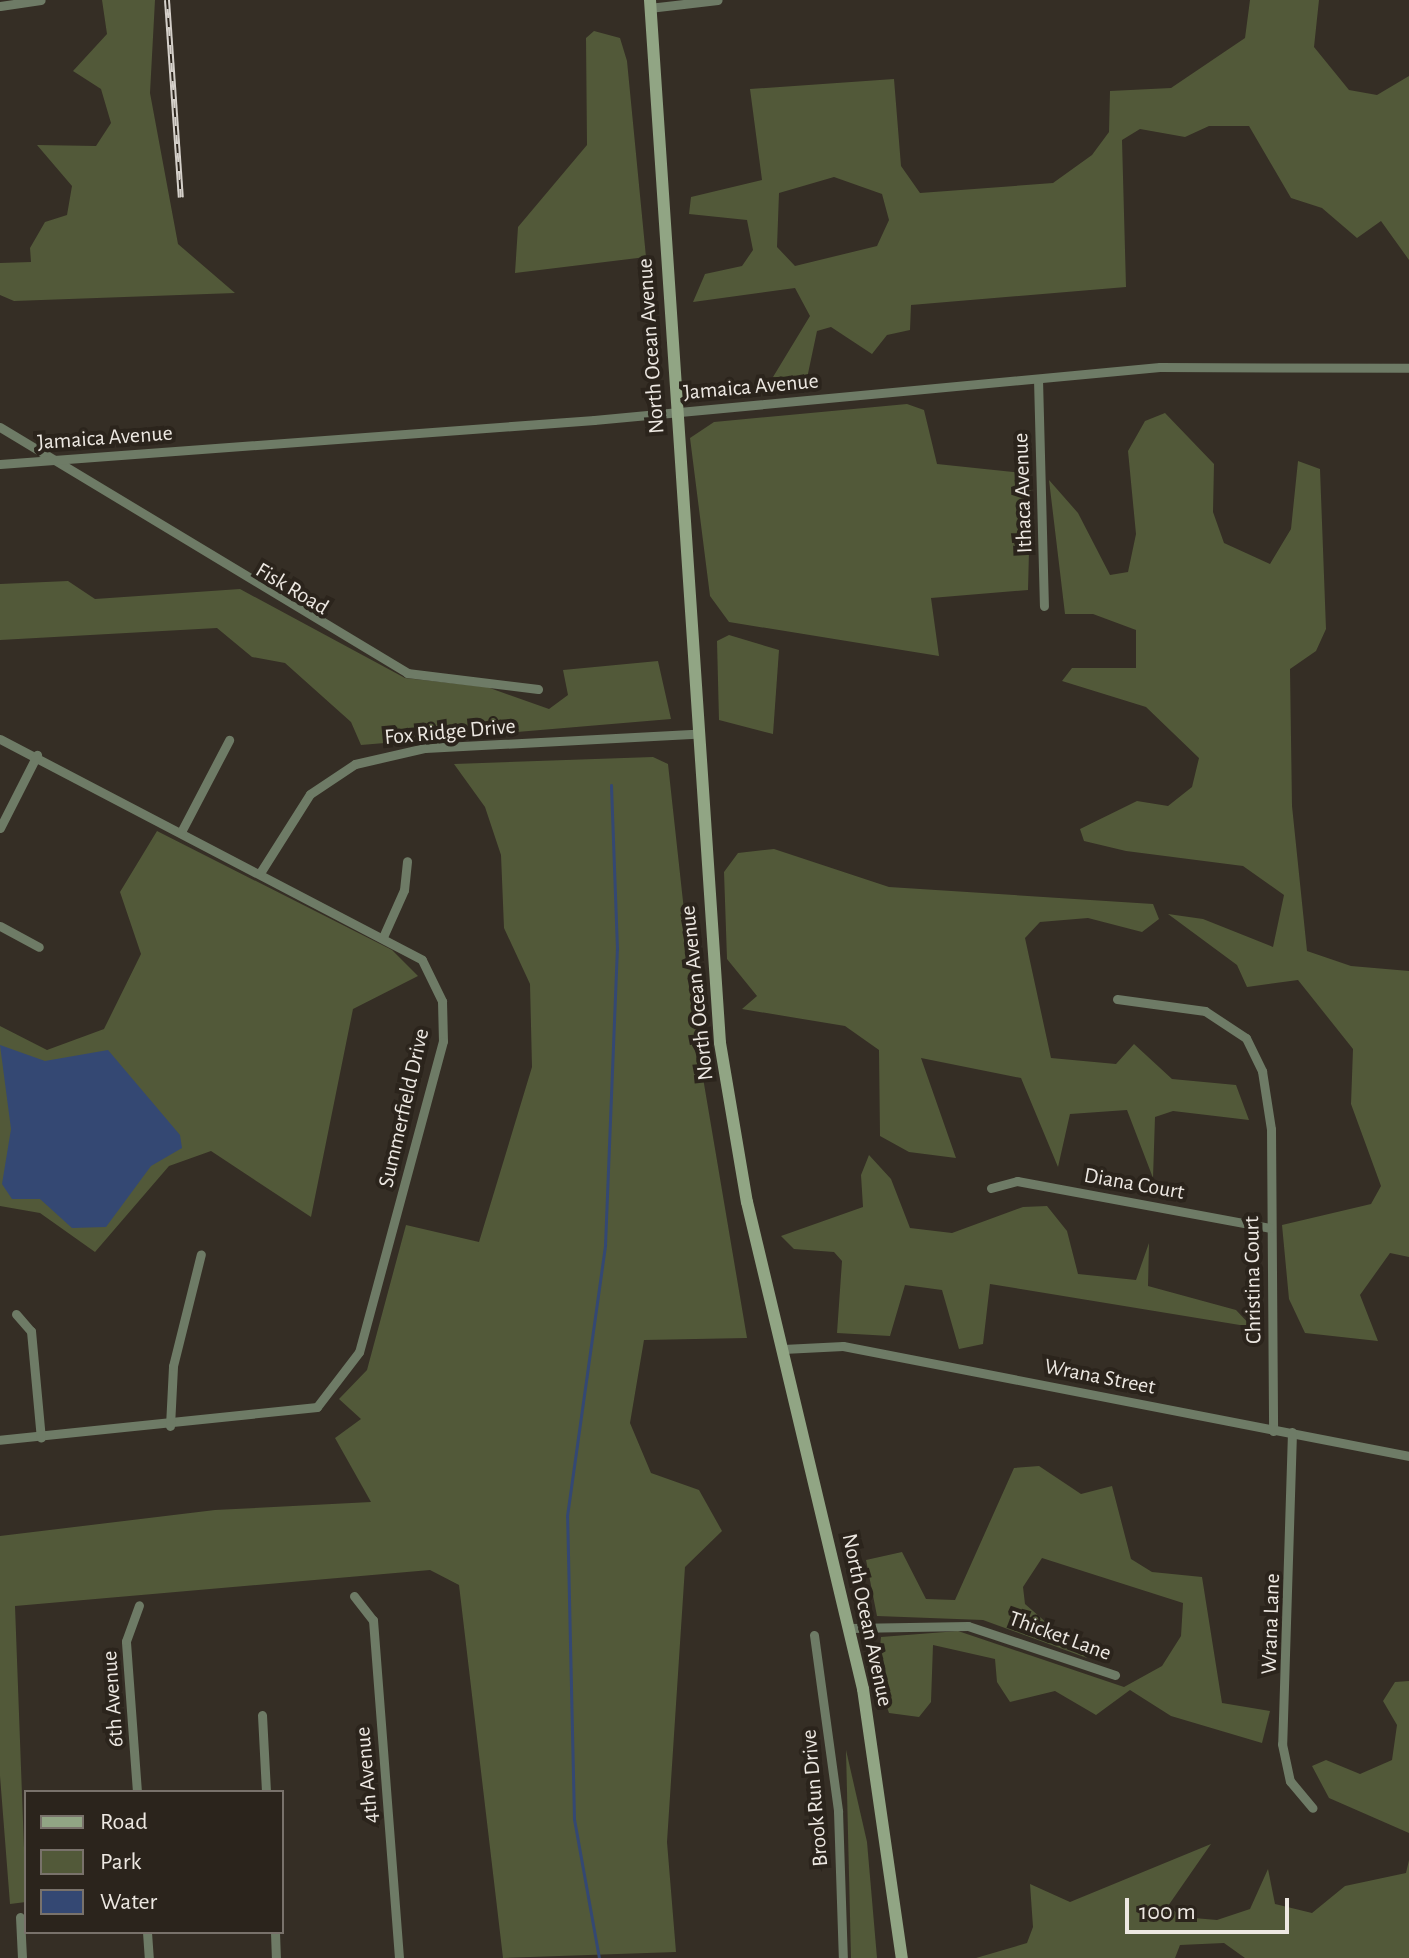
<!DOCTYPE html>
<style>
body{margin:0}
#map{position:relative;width:1409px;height:1958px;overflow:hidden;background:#352e25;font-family:"Alegreya Sans",sans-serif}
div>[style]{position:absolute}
.green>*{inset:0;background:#525939}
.water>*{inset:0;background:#344873}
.stream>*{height:3px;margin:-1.5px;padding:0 1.5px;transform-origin:1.5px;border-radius:1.5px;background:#344873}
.street>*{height:9px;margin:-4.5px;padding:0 4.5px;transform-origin:4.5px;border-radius:4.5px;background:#6e7b66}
.secondary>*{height:12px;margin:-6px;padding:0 6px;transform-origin:6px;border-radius:6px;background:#91a584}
.rail>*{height:6px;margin-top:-3px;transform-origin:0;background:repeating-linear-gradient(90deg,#2b241c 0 9px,#d5d0ca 0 18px);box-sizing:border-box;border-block:2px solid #d5d0ca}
span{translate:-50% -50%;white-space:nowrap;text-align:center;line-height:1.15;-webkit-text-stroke:8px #2b241c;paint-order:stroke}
.street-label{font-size:22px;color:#ede8e2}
.legend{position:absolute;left:24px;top:1790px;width:260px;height:144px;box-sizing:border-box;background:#2b241c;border:2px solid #79726b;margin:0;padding:10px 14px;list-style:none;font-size:24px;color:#ede8e2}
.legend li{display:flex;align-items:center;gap:16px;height:40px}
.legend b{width:40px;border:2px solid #79726b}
.scale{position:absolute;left:1125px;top:1898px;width:164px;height:36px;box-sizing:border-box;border:4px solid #ede8e2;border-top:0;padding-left:10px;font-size:24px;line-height:28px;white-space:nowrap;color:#ede8e2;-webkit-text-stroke:6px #2b241c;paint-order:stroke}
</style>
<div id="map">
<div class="green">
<div style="clip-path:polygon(102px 0,155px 0,150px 93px,178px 244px,235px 293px,14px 301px,0 295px,0 263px,31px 262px,30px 248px,45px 222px,67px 215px,72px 186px,37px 145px,96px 146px,111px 123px,101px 89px,73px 71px,107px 34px)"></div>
<div style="clip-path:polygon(evenodd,1250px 0,1319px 0,1314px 47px,1349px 90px,1377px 95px,1409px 76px,1409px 260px,1381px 221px,1357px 238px,1322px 208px,1291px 198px,1249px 126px,1209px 126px,1185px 137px,1140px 129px,1122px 140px,1126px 287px,911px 305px,910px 330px,887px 335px,872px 354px,831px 327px,817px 331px,806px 383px,773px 377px,810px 316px,795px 288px,693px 302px,705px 274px,742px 266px,753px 250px,747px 220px,689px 214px,691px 197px,762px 180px,750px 89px,894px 79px,901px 166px,920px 193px,1053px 183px,1092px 155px,1109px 132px,1110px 91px,1171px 88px,1245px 38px,1250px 0,834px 177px,882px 194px,889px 220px,877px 246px,795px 266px,777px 247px,779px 193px,834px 177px)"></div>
<div style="clip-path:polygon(594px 31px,620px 38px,627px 61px,646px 257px,515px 273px,518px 227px,587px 145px,586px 38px)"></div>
<div style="clip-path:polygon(907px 404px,924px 410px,937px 464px,1031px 474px,1028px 590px,931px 598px,939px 656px,729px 622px,710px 596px,690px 438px,714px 422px)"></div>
<div style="clip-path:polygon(1165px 413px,1214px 464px,1213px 512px,1224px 543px,1270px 564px,1291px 529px,1298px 461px,1320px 469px,1326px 629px,1316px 651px,1290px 669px,1292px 806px,1307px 951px,1351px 966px,1409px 971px,1409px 1257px,1390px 1253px,1360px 1295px,1378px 1341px,1305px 1333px,1289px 1299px,1282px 1225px,1371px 1204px,1381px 1186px,1351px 1104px,1353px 1049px,1298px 980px,1247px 987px,1237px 965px,1168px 914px,1203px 919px,1273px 947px,1284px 895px,1243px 866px,1126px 851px,1084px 841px,1080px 829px,1137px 801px,1168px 806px,1192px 787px,1199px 758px,1146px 707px,1062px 681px,1072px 668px,1136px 668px,1136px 630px,1093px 614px,1065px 614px,1049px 480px,1078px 513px,1110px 575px,1128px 572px,1136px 534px,1128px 451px,1145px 421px)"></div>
<div style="clip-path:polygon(68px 581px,95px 599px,240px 589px,405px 678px,487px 687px,549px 709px,568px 695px,563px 670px,658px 661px,671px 719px,361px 745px,351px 722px,285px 663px,252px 657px,217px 628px,0 640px,0 584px)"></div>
<div style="clip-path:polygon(729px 635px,779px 650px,773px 734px,719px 720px,717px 641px)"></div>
<div style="clip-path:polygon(653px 757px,668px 764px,701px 1066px,747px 1338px,644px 1340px,630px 1423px,651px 1473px,699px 1490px,722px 1531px,685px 1567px,667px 1842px,676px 1952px,503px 1958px,459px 1585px,430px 1570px,15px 1606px,26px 1902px,10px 1904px,0 1776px,0 1536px,215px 1510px,371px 1502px,335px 1438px,361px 1419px,339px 1399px,367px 1370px,406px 1225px,479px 1242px,532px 1067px,530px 984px,504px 928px,501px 855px,485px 807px,454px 764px)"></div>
<div style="clip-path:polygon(157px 831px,392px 950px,418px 976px,353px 1009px,311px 1217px,211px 1151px,169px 1166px,95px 1252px,40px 1213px,0 1206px,0 1026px,47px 1050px,104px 1029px,141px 954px,120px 892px)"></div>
<div style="clip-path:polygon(774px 849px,889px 887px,1153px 904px,1159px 919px,1142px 932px,1088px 918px,1040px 922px,1025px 938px,1051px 1058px,1116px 1064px,1134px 1044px,1172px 1079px,1236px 1085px,1249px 1120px,1173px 1111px,1155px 1117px,1153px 1178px,1127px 1110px,1070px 1114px,1058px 1167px,1021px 1078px,921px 1058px,956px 1158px,909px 1152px,880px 1136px,879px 1050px,845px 1026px,742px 1009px,757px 996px,727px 959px,724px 872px,738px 853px)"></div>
<div style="clip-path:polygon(869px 1155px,891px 1179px,910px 1228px,952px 1233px,1023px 1207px,1047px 1206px,1067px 1231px,1078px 1274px,1136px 1280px,1149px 1243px,1148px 1286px,1236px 1310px,1252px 1327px,990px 1284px,983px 1344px,959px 1349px,942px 1290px,905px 1285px,890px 1336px,837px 1333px,842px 1261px,834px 1252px,794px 1249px,781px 1236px,863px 1207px,861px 1175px)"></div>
<div style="clip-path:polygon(1039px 1466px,1081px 1494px,1112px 1486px,1131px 1559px,1152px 1572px,1202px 1577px,1222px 1703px,1270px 1711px,1262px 1743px,1171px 1716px,1130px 1690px,1096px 1715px,1055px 1691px,1010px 1702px,997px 1682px,995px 1659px,933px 1645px,931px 1702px,919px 1717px,889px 1713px,877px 1678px,881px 1637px,958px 1631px,1124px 1687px,1162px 1666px,1181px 1636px,1183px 1603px,1042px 1558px,1023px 1587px,1025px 1604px,1087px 1658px,983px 1620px,877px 1616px,866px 1560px,902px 1552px,926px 1599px,955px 1600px,1014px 1468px)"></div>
<div style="clip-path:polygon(1409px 1681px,1409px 1833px,1329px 1798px,1312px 1766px,1326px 1760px,1360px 1774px,1392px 1760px,1397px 1725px,1383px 1701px,1395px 1682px)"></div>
<div style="clip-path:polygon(846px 1750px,867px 1842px,877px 1958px,851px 1958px)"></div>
<div style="clip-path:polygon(1211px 1844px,1168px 1906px,1182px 1917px,1217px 1920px,1250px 1909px,1268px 1869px,1275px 1904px,1312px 1913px,1345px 1886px,1406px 1873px,1409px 1860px,1409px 1958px,1245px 1958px,1224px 1943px,1180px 1945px,1175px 1958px,976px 1958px,1027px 1943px,1033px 1927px,1030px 1884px,1070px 1902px)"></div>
</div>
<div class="water">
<div style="clip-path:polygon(0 1045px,45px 1061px,108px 1050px,180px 1135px,182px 1148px,151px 1166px,106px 1227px,72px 1228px,40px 1199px,12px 1199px,2px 1184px,11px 1129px)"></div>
</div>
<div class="stream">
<div style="left:599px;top:1958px;width:141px;rotate:-100.2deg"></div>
<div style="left:574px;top:1819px;width:303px;rotate:-91.3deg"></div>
<div style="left:567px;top:1516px;width:274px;rotate:-82deg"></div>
<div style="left:605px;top:1245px;width:296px;rotate:-87.7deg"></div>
<div style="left:617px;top:949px;width:164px;rotate:-92.1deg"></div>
</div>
<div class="street">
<div style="left:0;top:6px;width:41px;rotate:-8.3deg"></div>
<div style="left:649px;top:8px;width:69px;rotate:-6.6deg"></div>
<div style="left:1038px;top:379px;width:227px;rotate:88.5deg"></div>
<div style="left:0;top:427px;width:476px;rotate:31.1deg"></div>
<div style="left:407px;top:673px;width:132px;rotate:7deg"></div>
<div style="left:0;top:464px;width:596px;rotate:-4.24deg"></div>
<div style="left:594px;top:420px;width:568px;rotate:-5.35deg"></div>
<div style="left:1160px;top:367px;width:249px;rotate:0.2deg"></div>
<div style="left:0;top:739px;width:476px;rotate:27.6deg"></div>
<div style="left:422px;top:960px;width:46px;rotate:64deg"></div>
<div style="left:442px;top:1001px;width:40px;rotate:88.6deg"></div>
<div style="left:443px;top:1041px;width:322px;rotate:105.1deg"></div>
<div style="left:359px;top:1352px;width:69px;rotate:127.4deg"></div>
<div style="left:317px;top:1407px;width:319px;rotate:174.1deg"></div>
<div style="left:0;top:828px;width:82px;rotate:-63.1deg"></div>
<div style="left:181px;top:832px;width:104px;rotate:-62.4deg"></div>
<div style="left:260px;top:873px;width:93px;rotate:-57.7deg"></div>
<div style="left:310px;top:794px;width:54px;rotate:-33.7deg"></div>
<div style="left:355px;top:764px;width:72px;rotate:-12.9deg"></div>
<div style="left:425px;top:748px;width:271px;rotate:-3deg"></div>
<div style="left:0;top:926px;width:44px;rotate:28.3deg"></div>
<div style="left:383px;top:937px;width:51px;rotate:-65.9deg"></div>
<div style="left:404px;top:890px;width:29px;rotate:-84deg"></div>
<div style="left:1117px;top:999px;width:89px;rotate:7.8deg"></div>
<div style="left:1205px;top:1011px;width:49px;rotate:33.4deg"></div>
<div style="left:1246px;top:1038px;width:37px;rotate:64deg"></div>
<div style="left:1262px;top:1071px;width:59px;rotate:81.2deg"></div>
<div style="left:1271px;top:1129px;width:302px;rotate:89.6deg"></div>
<div style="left:991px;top:1188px;width:27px;rotate:-15deg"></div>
<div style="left:1017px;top:1181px;width:257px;rotate:10.5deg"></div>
<div style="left:16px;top:1314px;width:23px;rotate:49deg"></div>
<div style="left:31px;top:1331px;width:107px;rotate:84.7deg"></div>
<div style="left:783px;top:1349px;width:60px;rotate:-2.9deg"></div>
<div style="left:843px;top:1346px;width:577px;rotate:11deg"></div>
<div style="left:170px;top:1426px;width:60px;rotate:-87.1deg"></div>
<div style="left:173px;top:1366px;width:115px;rotate:-76deg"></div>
<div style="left:1292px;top:1432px;width:312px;rotate:91.8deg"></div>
<div style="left:1282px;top:1744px;width:38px;rotate:78deg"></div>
<div style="left:1290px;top:1781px;width:35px;rotate:50deg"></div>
<div style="left:354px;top:1596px;width:31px;rotate:52deg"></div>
<div style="left:373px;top:1620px;width:339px;rotate:85.6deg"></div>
<div style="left:851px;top:1628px;width:117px;rotate:-1deg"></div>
<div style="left:968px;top:1626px;width:155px;rotate:18.4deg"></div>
<div style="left:814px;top:1635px;width:178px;rotate:82.2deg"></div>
<div style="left:838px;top:1811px;width:147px;rotate:88.1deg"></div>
<div style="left:262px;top:1715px;width:77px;rotate:87deg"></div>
<div style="left:137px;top:1792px;width:151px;rotate:-94.2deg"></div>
<div style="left:126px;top:1641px;width:38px;rotate:-70deg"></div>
<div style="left:20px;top:1917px;width:41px;rotate:87.2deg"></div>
<div style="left:147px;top:1932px;width:26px;rotate:86deg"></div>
<div style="left:275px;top:1932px;width:26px;rotate:88deg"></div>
</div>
<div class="secondary">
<div style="left:650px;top:0;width:1045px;rotate:86.16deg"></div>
<div style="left:720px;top:1043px;width:161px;rotate:80.4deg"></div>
<div style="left:747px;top:1202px;width:501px;rotate:76.6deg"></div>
<div style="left:863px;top:1689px;width:272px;rotate:81.8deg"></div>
</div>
<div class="rail">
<div style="left:167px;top:0;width:198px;rotate:86deg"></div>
</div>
<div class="street-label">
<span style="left:651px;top:346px;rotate:-94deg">North Ocean Avenue</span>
<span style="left:751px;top:387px;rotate:-5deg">Jamaica Avenue</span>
<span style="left:105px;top:438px;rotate:-4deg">Jamaica Avenue</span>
<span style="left:1023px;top:493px;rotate:-92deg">Ithaca Avenue</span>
<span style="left:292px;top:589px;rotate:31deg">Fisk Road</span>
<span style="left:450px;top:732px;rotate:-5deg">Fox Ridge Drive</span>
<span style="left:697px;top:993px;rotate:-96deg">North Ocean Avenue</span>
<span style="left:404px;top:1108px;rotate:-77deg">Summerfield Drive</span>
<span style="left:1134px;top:1184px;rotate:10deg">Diana Court</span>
<span style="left:1253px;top:1280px;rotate:-91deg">Christina Court</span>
<span style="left:1100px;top:1377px;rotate:11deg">Wrana Street</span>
<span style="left:867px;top:1620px;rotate:78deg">North Ocean Avenue</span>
<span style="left:1271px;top:1624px;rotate:-88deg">Wrana Lane</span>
<span style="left:1060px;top:1636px;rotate:20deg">Thicket Lane</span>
<span style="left:113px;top:1699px;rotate:-94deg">6th Avenue</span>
<span style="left:367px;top:1775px;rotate:-95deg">4th Avenue</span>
<span style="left:815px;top:1798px;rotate:-95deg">Brook Run Drive</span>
</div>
<ul class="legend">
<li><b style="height:10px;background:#91a584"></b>Road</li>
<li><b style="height:22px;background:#525939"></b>Park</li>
<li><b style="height:22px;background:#344873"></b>Water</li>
</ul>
<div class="scale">100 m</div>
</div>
